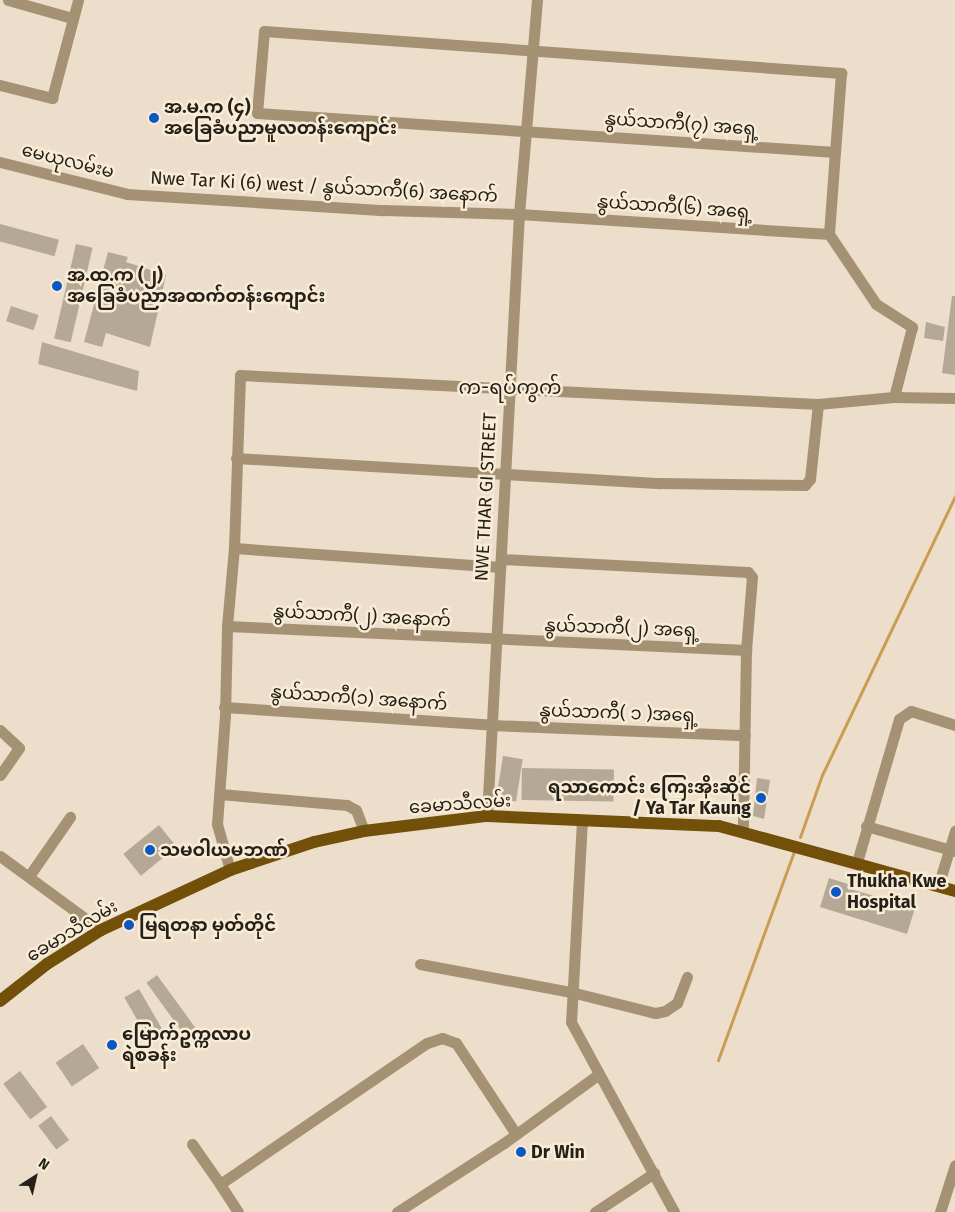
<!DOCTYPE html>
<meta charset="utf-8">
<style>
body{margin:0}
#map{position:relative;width:955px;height:1212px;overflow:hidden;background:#ecdeca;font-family:"Fira Sans","Noto Sans Myanmar",sans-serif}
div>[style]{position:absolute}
.stream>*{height:3px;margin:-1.5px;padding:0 1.5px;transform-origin:1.5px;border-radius:1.5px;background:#c99d52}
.building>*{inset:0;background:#b5a995;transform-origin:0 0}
.minor>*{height:11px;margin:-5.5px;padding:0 5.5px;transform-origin:5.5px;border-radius:5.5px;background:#a59274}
.major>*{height:12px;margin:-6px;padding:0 6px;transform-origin:6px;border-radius:6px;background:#72500a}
.dots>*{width:14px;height:14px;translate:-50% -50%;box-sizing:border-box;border:2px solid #f9ecd7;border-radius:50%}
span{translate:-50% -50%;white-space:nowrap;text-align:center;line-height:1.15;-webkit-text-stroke:5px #f9ecd7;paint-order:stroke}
.poi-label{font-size:18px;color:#252018;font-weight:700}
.left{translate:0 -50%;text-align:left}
.right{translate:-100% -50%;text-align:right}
.street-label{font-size:18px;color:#252018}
.quarter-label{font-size:20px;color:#252018}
.north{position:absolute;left:10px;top:1152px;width:50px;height:50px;-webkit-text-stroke:4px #f9ecd7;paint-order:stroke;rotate:35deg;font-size:14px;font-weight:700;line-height:20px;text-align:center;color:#252018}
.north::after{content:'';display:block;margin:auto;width:18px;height:22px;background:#252018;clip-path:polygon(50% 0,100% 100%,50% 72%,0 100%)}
</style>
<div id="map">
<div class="stream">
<div style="left:800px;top:837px;width:66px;rotate:-70.5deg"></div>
<div style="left:822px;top:775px;width:309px;rotate:-64.5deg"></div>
<div style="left:718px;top:1060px;width:222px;rotate:-70deg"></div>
</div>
<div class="building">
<div style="left:0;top:224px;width:61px;height:17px;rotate:15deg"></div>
<div style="left:76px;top:244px;width:17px;height:97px;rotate:13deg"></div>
<div style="clip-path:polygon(108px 252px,128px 257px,126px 262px,166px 275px,150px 347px,106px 333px,102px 347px,84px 342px)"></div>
<div style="clip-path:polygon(952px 296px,955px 296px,955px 375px,942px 373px)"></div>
<div style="left:11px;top:306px;width:29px;height:16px;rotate:18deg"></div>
<div style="clip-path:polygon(926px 322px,945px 327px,943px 341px,924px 338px)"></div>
<div style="clip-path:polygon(42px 342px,139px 371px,137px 391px,38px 364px)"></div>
<div style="left:503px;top:756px;width:20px;height:43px;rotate:9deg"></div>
<div style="left:522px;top:768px;width:92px;height:32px;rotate:1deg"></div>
<div style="clip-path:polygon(757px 778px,770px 780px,764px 819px,753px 816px)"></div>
<div style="left:159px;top:825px;width:28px;height:46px;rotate:51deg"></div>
<div style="clip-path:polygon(829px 878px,848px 884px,847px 888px,915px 908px,907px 934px,820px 907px)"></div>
<div style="left:157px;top:975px;width:66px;height:13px;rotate:54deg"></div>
<div style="left:139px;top:989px;width:48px;height:17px;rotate:60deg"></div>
<div style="left:83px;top:1044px;width:29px;height:33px;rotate:56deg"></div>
<div style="left:20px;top:1071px;width:45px;height:21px;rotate:53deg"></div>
<div style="left:51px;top:1116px;width:30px;height:16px;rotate:53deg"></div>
</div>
<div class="minor">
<div style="left:8px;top:0;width:66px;rotate:15.7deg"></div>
<div style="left:0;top:85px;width:54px;rotate:14deg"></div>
<div style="left:52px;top:98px;width:101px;rotate:-75.1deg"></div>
<div style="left:835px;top:152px;width:579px;rotate:-176.14deg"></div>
<div style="left:257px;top:113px;width:82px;rotate:-85.1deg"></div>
<div style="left:264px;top:31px;width:579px;rotate:4.16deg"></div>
<div style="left:841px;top:73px;width:79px;rotate:94.3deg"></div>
<div style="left:835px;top:152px;width:82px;rotate:94.2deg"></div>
<div style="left:829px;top:234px;width:84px;rotate:56.1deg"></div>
<div style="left:876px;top:304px;width:43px;rotate:32.6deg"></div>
<div style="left:912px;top:327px;width:72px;rotate:104.4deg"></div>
<div style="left:0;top:162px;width:131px;rotate:14.1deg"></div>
<div style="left:127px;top:194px;width:257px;rotate:3.6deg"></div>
<div style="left:384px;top:210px;width:135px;rotate:1.7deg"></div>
<div style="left:519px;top:214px;width:311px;rotate:3.7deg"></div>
<div style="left:236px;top:458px;width:425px;rotate:3.4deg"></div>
<div style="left:660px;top:483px;width:145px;rotate:0.8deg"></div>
<div style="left:805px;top:485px;width:8px;rotate:-50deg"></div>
<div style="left:810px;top:479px;width:75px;rotate:-83.9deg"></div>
<div style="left:234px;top:548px;width:267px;rotate:4.1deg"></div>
<div style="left:501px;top:559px;width:247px;rotate:3deg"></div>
<div style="left:748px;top:572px;width:6px;rotate:51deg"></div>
<div style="left:752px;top:577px;width:73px;rotate:94.7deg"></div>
<div style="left:746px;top:650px;width:180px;rotate:91deg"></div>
<div style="left:227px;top:626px;width:520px;rotate:2.65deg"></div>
<div style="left:224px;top:707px;width:269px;rotate:3.8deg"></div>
<div style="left:492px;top:725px;width:253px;rotate:2.3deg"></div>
<div style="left:0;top:730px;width:26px;rotate:43deg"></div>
<div style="left:19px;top:748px;width:33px;rotate:125deg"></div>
<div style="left:220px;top:794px;width:127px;rotate:5deg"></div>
<div style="left:347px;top:805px;width:10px;rotate:29deg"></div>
<div style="left:356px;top:810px;width:22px;rotate:69deg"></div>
<div style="left:487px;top:816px;width:603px;rotate:-86.96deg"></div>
<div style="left:519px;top:214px;width:215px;rotate:-85.2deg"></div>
<div style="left:582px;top:820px;width:202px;rotate:93.1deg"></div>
<div style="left:571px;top:1022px;width:216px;rotate:61.5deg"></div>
<div style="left:866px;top:826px;width:92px;rotate:15.7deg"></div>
<div style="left:0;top:856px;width:125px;rotate:36.2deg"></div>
<div style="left:857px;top:862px;width:149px;rotate:-73.6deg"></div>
<div style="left:899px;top:719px;width:14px;rotate:-34deg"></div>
<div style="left:911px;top:711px;width:46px;rotate:17.7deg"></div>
<div style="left:230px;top:870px;width:48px;rotate:-105.8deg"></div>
<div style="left:217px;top:824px;width:108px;rotate:-85.8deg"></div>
<div style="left:225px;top:716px;width:90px;rotate:-88.7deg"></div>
<div style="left:227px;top:626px;width:78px;rotate:-84.9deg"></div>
<div style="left:234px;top:548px;width:173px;rotate:-88deg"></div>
<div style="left:240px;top:375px;width:579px;rotate:2.87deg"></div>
<div style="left:818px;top:404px;width:76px;rotate:-5.3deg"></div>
<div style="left:894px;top:397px;width:61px;rotate:0.9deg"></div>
<div style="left:29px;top:876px;width:72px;rotate:-55.2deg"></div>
<div style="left:938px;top:886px;width:58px;rotate:-72.8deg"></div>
<div style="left:420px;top:964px;width:154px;rotate:10.5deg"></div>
<div style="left:571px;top:992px;width:87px;rotate:14deg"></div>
<div style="left:655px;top:1013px;width:10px;rotate:-11deg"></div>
<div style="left:665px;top:1011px;width:14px;rotate:-34deg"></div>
<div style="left:677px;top:1003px;width:28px;rotate:-69deg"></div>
<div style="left:192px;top:1144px;width:49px;rotate:55deg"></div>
<div style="left:238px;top:1212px;width:33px;rotate:-123deg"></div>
<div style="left:220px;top:1184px;width:250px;rotate:-34.3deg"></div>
<div style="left:427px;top:1043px;width:16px;rotate:-18deg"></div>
<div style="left:442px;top:1038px;width:15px;rotate:20deg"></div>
<div style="left:456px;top:1043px;width:109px;rotate:56.6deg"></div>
<div style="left:397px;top:1212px;width:127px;rotate:-32.8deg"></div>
<div style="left:504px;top:1143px;width:117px;rotate:-36deg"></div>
<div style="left:595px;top:1212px;width:71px;rotate:-33.5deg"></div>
<div style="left:940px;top:1212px;width:49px;rotate:-72.3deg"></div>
</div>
<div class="major">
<div style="left:0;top:1001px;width:60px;rotate:-38.2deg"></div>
<div style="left:47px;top:964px;width:64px;rotate:-32.2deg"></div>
<div style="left:101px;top:930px;width:142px;rotate:-24.9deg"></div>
<div style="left:230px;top:870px;width:89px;rotate:-18.4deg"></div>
<div style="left:314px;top:842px;width:51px;rotate:-12.4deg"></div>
<div style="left:364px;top:831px;width:124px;rotate:-7deg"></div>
<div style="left:487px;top:816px;width:232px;rotate:2.5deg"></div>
<div style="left:719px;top:826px;width:245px;rotate:15.4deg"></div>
</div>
<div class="dots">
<div style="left:154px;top:118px;background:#0c58c2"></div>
<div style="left:57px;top:286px;background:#0c58c2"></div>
<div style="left:761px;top:798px;background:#0c58c2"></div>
<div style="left:150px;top:850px;background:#0c58c2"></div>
<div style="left:836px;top:892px;background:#0c58c2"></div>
<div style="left:129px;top:925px;background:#0c58c2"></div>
<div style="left:112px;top:1045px;background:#0c58c2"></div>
<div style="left:521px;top:1152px;background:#0c58c2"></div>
</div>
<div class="poi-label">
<span class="left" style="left:164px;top:118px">အ.မ.က (၄)<br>အခြေခံပညာမူလတန်းကျောင်း</span>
<span class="left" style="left:67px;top:286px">အ.ထ.က (၂)<br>အခြေခံပညာအထက်တန်းကျောင်း</span>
<span class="right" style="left:751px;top:798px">ရသာကောင်း ကြေးအိုးဆိုင်<br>/ Ya Tar Kaung</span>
<span class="left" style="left:160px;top:850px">သမဝါယမဘဏ်</span>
<span class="left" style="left:847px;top:892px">Thukha Kwe<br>Hospital</span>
<span class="left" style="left:139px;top:925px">မြရတနာ မှတ်တိုင်</span>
<span class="left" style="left:122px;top:1045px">မြောက်ဥက္ကလာပ<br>ရဲစခန်း</span>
<span class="left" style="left:531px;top:1152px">Dr Win</span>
</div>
<div class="street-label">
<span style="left:682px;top:124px;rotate:4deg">နွယ်သာကီ(၇) အရှေ့</span>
<span style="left:68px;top:161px;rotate:14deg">မေယုလမ်းမ</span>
<span style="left:324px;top:187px;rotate:3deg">Nwe Tar Ki (6) west / နွယ်သာကီ(6) အနောက်</span>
<span style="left:675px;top:207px;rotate:4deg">နွယ်သာကီ(၆) အရှေ့</span>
<span style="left:486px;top:497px;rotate:-87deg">NWE THAR GI STREET</span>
<span style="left:362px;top:616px;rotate:3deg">နွယ်သာကီ(၂) အနောက်</span>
<span style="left:622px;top:628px;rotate:2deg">နွယ်သာကီ(၂) အရှေ့</span>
<span style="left:359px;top:698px;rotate:4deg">နွယ်သာကီ(၁) အနောက်</span>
<span style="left:619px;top:713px;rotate:2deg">နွယ်သာကီ( ၁ )အရှေ့</span>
<span style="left:460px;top:804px;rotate:-4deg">ခေမာသီလမ်း</span>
<span style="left:72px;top:931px;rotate:-31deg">ခေမာသီလမ်း</span>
</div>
<div class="quarter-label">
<span style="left:510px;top:387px">က-ရပ်ကွက်</span>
</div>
<div class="north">N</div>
</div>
